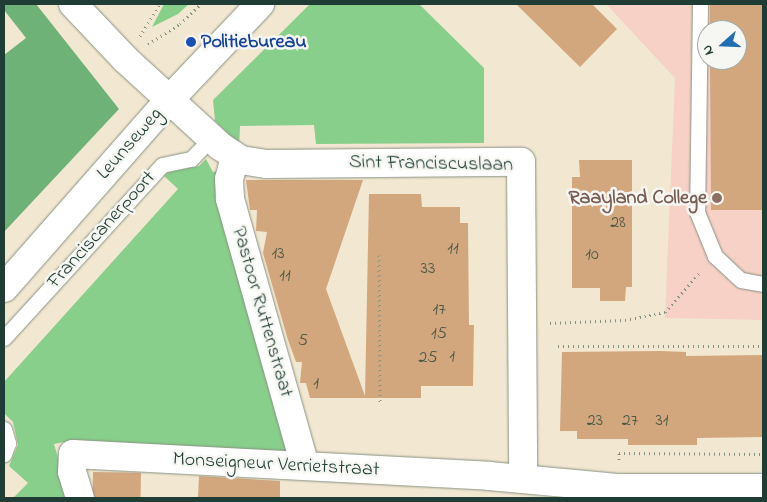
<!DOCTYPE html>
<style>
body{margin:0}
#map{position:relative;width:767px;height:502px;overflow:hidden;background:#f2e7d1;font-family:"Indie Flower",sans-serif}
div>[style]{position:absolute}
.built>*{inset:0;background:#f7d1c6}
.green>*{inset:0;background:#88cf8b}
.forest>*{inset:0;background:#6eb277}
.building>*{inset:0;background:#d2a77e;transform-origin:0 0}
.path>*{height:3px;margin-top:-1.5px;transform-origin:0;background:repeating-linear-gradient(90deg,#889282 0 1px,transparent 0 5px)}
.roads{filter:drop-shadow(0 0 1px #889282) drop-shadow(0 0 1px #889282)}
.service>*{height:15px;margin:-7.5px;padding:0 7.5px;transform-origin:7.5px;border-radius:7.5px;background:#fff}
.minor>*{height:28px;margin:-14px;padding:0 14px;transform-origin:14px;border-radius:14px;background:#fff}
.tertiary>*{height:28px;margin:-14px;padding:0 14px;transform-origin:14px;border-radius:14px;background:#fff}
.dots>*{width:14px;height:14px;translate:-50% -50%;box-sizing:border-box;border:2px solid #f6f6f2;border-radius:50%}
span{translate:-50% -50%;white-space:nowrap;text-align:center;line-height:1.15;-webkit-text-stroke:5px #f6f6f2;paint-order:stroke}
.number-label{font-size:18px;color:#4c5846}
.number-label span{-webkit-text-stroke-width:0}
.transit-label{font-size:20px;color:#164399;font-weight:700}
.left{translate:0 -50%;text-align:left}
.street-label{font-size:20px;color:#1f3d34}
.education-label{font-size:20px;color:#785e54;font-weight:700}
.right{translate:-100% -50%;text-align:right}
.frame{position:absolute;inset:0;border:5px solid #1f3d34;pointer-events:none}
.north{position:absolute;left:697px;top:20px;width:50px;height:50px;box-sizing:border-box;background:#f6f6f2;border:1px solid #a0aca6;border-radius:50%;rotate:250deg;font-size:14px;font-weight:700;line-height:20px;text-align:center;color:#1f3d34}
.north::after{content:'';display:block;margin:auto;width:18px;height:22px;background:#1f6fb2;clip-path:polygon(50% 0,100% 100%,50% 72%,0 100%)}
</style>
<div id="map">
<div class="built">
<div style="clip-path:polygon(evenodd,606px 4px,763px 4px,763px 320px,665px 318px,675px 78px,606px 4px,707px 30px,737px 30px,737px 60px,707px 60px,707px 30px)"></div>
</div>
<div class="green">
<div style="clip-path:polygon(164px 4px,189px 4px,178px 14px,152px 27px)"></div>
<div style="clip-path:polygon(310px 4px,419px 4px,484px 68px,484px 143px,316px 144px,314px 125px,240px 126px,239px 150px,236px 141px,215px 121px,213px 100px)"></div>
<div style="clip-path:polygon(206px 159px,213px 172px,221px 170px,292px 456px,74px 440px,54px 444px,70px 498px,13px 498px,28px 483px,9px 466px,18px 445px,13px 422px,4px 413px,4px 382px,178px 189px,164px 176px,169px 172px,199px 166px)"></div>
</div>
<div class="forest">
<div style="clip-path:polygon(4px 4px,36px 4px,119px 109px,4px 232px,4px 55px,26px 38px,4px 10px)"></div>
</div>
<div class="building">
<div style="clip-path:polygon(516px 4px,592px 4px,617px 29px,580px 67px)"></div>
<div style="clip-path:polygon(710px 4px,763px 4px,763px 210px,711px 210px,710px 60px,737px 60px,737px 30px,710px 30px)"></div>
<div style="clip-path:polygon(579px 160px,632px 160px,632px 287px,626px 287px,625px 301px,600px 301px,600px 288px,572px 288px,572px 177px,580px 177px)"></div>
<div style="clip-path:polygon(246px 180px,363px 180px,326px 289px,365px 396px,369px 194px,421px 194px,422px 207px,460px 207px,460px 223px,468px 223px,469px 325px,474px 325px,473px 386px,421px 386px,421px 398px,310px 398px,306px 383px,300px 383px,302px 362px,296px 362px,288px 340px,263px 253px,267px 232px,256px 231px,257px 210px,250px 210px)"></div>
<div style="clip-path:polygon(660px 351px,686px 352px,686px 356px,763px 355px,763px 437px,697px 438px,697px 445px,628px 445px,628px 439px,577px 439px,577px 431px,560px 431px,562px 352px)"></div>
<div style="left:93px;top:472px;width:48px;height:26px;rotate:1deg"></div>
<div style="clip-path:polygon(199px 476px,280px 481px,280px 498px,198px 498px)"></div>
</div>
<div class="path">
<div style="left:140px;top:36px;width:38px;rotate:-58deg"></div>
<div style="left:148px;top:44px;width:38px;rotate:-32deg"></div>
<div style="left:180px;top:24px;width:29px;rotate:-44deg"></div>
<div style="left:379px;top:255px;width:148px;rotate:89.6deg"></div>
<div style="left:550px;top:323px;width:75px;rotate:-2.3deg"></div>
<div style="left:625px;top:320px;width:41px;rotate:-11.3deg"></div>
<div style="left:665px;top:312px;width:55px;rotate:-48.7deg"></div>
<div style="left:558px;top:346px;width:205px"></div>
<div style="left:619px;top:460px;width:7px;rotate:-90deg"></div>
<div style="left:619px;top:453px;width:144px;rotate:0.4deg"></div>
</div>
<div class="roads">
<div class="service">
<div style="left:700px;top:4px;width:208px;rotate:90.8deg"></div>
<div style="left:697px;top:212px;width:48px;rotate:67.8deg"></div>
<div style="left:715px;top:256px;width:35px;rotate:43deg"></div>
<div style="left:741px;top:280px;width:22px;rotate:10deg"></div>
<div style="left:4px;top:338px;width:234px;rotate:-47.6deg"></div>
<div style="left:162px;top:165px;width:30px;rotate:-12deg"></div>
<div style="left:191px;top:159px;width:29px;rotate:-46deg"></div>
<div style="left:4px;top:429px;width:15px;rotate:74deg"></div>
<div style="left:8px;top:443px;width:12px;rotate:110deg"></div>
</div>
<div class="minor">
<div style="left:73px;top:4px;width:76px;rotate:46.6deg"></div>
<div style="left:125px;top:59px;width:129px;rotate:42.5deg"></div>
<div style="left:220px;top:146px;width:25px;rotate:34deg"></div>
<div style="left:241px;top:160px;width:26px;rotate:9deg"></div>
<div style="left:267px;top:164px;width:254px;rotate:-0.5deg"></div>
<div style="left:521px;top:162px;width:317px;rotate:89.6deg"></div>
<div style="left:235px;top:157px;width:23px;rotate:105deg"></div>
<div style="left:229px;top:179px;width:20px;rotate:87deg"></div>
<div style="left:230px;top:199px;width:277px;rotate:74.3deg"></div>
<div style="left:80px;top:498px;width:27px;rotate:-107deg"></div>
<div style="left:72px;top:472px;width:18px;rotate:-87deg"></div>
<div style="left:73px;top:454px;width:417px;rotate:3deg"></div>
<div style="left:489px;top:476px;width:131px;rotate:5.3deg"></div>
<div style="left:619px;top:488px;width:144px"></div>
</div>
<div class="tertiary">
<div style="left:4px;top:288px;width:252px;rotate:-48.7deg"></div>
<div style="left:170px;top:99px;width:131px;rotate:-46.5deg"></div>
</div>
</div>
<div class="dots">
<div style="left:191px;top:42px;background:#1a4fb4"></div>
<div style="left:717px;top:198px;background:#8d6e63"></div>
</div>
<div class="number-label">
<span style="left:618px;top:223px">28</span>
<span style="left:453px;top:249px">11</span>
<span style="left:278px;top:254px">13</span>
<span style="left:592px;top:255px">10</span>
<span style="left:428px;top:269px">33</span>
<span style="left:285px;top:276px">11</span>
<span style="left:439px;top:310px">17</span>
<span style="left:439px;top:334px">15</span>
<span style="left:303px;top:341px">5</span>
<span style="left:452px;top:357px">1</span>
<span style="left:428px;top:358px">25</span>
<span style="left:316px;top:384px">1</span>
<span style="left:595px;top:421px">23</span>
<span style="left:630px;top:421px">27</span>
<span style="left:662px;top:421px">31</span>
</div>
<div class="transit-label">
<span class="left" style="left:201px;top:42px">Politiebureau</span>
</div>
<div class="street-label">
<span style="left:130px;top:144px;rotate:-49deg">Leunseweg</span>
<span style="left:431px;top:164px;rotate:1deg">Sint Franciscuslaan</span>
<span style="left:102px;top:230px;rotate:-48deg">Franciscanerpoort</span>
<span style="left:262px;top:312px;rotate:74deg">Pastoor Ruttenstraat</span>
<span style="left:276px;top:465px;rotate:3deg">Monseigneur Verrietstraat</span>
</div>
<div class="education-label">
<span class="right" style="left:707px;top:198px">Raayland College</span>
</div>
<div class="frame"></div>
<div class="north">N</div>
</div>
